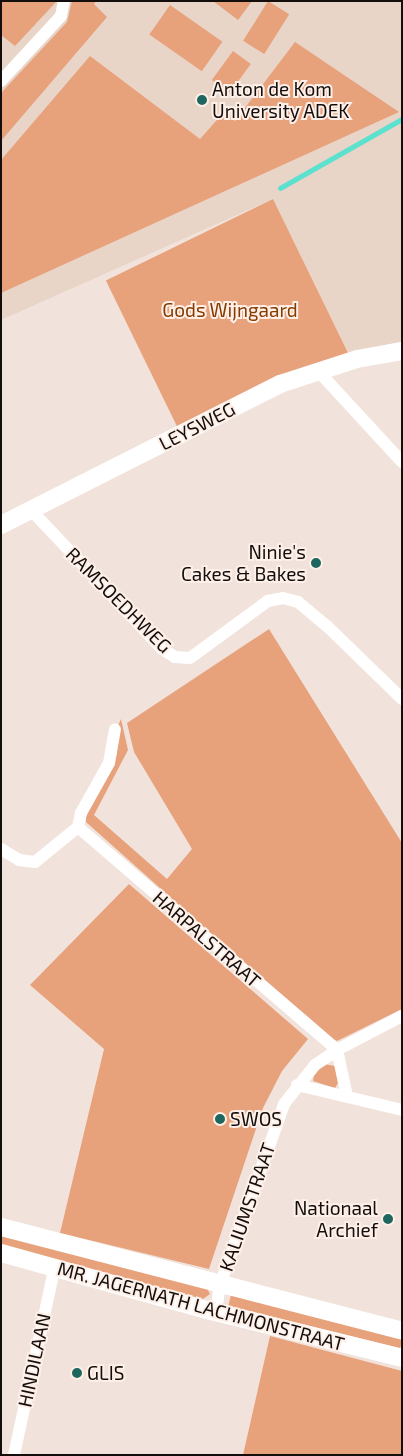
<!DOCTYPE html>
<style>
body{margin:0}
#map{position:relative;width:403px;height:1456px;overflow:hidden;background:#f1e3db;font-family:"Exo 2",sans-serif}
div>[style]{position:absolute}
.built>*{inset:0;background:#e9d4c8}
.green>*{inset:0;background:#e7a27c;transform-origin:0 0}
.stream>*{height:4.5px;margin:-2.25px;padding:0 2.25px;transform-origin:2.25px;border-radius:2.25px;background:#5de1cf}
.street>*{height:12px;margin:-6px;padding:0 6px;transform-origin:6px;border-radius:6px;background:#fff}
.secondary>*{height:18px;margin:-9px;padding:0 9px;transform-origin:9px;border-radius:9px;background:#fff}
.dots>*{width:14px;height:14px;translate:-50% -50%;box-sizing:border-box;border:2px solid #fef0e8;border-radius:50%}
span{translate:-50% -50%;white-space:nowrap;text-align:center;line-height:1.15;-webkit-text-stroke:4px #fef0e8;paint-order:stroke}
.poi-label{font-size:19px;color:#130e0c}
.left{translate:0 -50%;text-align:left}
.right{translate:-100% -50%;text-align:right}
.park-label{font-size:19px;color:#853b00}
.street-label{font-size:19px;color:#130e0c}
.frame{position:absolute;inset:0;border:2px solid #130e0c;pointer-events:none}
</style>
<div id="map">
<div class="built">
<div style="clip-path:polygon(1px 1px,402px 1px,402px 347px,350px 356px,273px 199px,1px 320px)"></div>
</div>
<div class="green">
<div style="clip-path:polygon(1px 1px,57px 1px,15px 46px,1px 35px)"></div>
<div style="clip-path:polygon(72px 1px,96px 1px,94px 4px,107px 17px,1px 141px,1px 93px,67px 22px)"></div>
<div style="clip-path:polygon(213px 1px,252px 1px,238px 20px)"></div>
<div style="left:268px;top:1px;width:25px;height:47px;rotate:32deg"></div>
<div style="left:170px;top:5px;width:64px;height:36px;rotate:35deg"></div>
<div style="clip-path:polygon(295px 42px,399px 112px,1px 293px,1px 160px,90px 56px,200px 139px,224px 112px,235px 121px)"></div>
<div style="left:233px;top:51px;width:22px;height:36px;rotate:36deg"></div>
<div style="left:273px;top:199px;width:175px;height:186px;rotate:64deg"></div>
<div style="clip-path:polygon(269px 629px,402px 843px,402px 1009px,337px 1041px,327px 1037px,86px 822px,86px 816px,117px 754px,117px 728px,121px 719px,128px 750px,94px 815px,167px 879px,192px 849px,134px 752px,127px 723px)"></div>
<div style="clip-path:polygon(129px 884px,308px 1039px,282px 1071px,263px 1108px,209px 1269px,60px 1233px,104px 1049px,30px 985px)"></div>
<div style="clip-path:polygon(324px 1064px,335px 1066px,338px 1083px,335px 1088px,313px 1081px,314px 1074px)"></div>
<div style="clip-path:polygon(1px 1234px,207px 1288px,210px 1294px,203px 1299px,1px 1247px)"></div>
<div style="left:231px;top:1295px;width:177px;height:11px;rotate:14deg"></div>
<div style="clip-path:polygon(270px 1336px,402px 1371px,402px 1455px,243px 1455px)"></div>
</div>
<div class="stream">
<div style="left:280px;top:188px;width:140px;rotate:-29.5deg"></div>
</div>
<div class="street">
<div style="left:1px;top:81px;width:88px;rotate:-47.3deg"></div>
<div style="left:61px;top:16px;width:15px;rotate:-79deg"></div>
<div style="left:319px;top:372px;width:122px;rotate:47.3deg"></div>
<div style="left:31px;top:510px;width:191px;rotate:46.7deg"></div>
<div style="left:162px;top:649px;width:15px;rotate:32deg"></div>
<div style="left:175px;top:657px;width:15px;rotate:4deg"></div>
<div style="left:190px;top:658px;width:97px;rotate:-36.2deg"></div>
<div style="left:268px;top:601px;width:15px;rotate:-11deg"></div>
<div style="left:283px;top:598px;width:16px;rotate:15deg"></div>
<div style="left:298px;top:602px;width:38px;rotate:40deg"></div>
<div style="left:327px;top:626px;width:105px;rotate:44.2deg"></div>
<div style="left:78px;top:827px;width:342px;rotate:40.7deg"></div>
<div style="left:337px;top:1050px;width:47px;rotate:77.7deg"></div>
<div style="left:1px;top:849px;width:21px;rotate:31deg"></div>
<div style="left:19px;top:860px;width:16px;rotate:7deg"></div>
<div style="left:35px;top:862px;width:55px;rotate:-39.1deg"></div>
<div style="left:78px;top:827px;width:14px;rotate:-78deg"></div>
<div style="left:81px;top:813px;width:57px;rotate:-60.8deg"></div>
<div style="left:109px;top:763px;width:34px;rotate:-80deg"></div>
<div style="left:297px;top:1085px;width:108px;rotate:13.4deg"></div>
<div style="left:216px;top:1312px;width:27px;rotate:-82deg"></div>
<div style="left:220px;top:1285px;width:192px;rotate:-70.5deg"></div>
<div style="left:284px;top:1104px;width:50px;rotate:-51.5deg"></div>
<div style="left:315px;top:1065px;width:27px;rotate:-34deg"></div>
<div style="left:337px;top:1050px;width:73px;rotate:-27.6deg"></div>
<div style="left:14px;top:1455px;width:193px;rotate:-77.8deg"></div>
</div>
<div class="secondary">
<div style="left:1px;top:525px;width:313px;rotate:-26.8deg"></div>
<div style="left:280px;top:384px;width:81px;rotate:-18deg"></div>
<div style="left:357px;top:359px;width:46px;rotate:-10.1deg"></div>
<div style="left:1px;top:1227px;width:414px;rotate:14.5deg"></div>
<div style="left:1px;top:1253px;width:214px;rotate:15.5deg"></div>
<div style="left:207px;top:1310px;width:201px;rotate:13.8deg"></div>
</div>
<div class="dots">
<div style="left:202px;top:100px;background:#1e675e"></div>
<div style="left:316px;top:563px;background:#1e675e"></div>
<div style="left:220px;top:1119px;background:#1e675e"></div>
<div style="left:388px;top:1219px;background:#1e675e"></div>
<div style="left:77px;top:1373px;background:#1e675e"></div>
</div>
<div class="poi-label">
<span class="left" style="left:212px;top:100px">Anton de Kom<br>University ADEK</span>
<span class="right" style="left:306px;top:563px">Ninie's<br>Cakes &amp; Bakes</span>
<span class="left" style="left:230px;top:1119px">SWOS</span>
<span class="right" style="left:378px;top:1219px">Nationaal<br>Archief</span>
<span class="left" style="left:87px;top:1373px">GLIS</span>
</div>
<div class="park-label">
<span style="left:230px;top:310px">Gods Wijngaard</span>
</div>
<div class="street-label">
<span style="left:197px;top:426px;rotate:-27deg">LEYSWEG</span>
<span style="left:119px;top:600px;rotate:45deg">RAMSOEDHWEG</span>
<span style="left:207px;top:939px;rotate:41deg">HARPALSTRAAT</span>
<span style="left:247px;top:1207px;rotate:-71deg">KALIUMSTRAAT</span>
<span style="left:201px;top:1306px;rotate:15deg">MR. JAGERNATH LACHMONSTRAAT</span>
<span style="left:34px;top:1360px;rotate:-78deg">HINDILAAN</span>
</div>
<div class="frame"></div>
</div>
